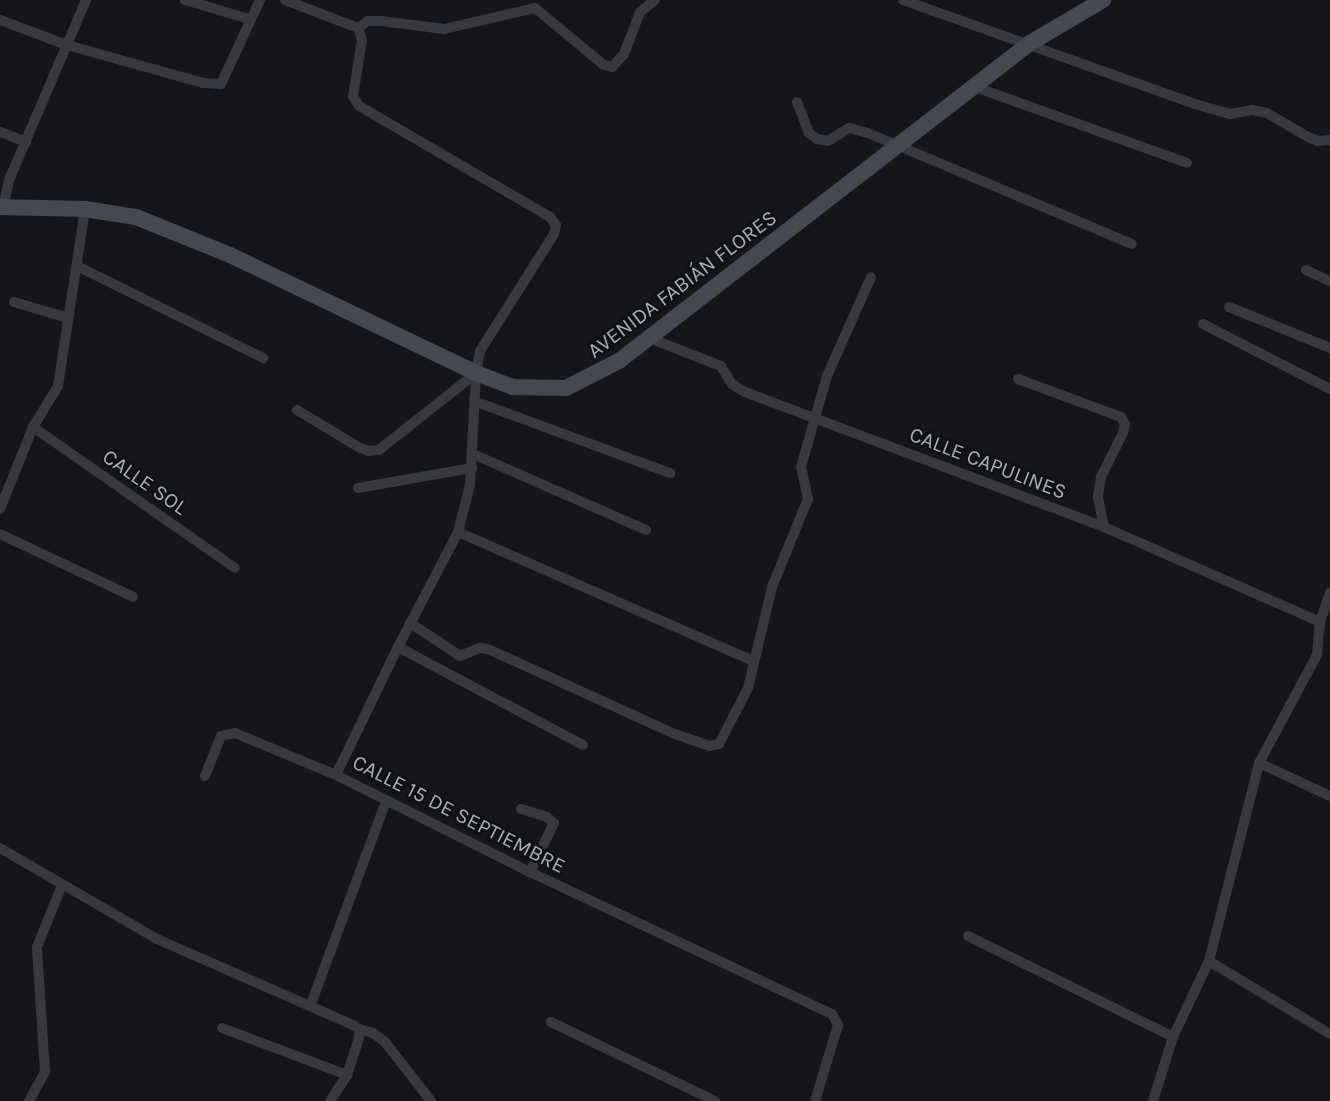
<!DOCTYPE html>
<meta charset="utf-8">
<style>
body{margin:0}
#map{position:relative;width:1330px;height:1101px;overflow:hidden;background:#161618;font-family:Karla,sans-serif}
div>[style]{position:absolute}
.minor>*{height:10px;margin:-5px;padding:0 5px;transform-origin:5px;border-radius:5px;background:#37393e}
.secondary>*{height:16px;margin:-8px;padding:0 8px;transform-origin:8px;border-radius:8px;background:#45484e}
span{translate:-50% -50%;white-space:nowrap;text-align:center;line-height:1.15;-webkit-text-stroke:5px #111113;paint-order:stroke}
.street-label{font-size:21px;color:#a7afb9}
</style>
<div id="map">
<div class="minor">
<div style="left:185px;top:0;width:67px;rotate:16.5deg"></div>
<div style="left:285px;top:0;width:78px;rotate:21deg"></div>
<div style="left:903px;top:0;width:310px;rotate:19.6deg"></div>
<div style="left:1195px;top:104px;width:36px;rotate:16deg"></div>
<div style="left:1230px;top:114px;width:22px;rotate:-10deg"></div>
<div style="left:1252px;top:110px;width:15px;rotate:11deg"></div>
<div style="left:1267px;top:113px;width:48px;rotate:30.3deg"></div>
<div style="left:1308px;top:137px;width:11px;rotate:22deg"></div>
<div style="left:1318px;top:141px;width:12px;rotate:-5deg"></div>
<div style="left:0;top:20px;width:72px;rotate:20.5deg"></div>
<div style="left:67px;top:45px;width:141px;rotate:15.6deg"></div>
<div style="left:203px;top:83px;width:18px;rotate:3deg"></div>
<div style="left:221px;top:84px;width:93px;rotate:-65.1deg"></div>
<div style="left:358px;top:28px;width:12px;rotate:-35deg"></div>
<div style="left:368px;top:21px;width:13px"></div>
<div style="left:381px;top:21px;width:64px;rotate:7.2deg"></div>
<div style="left:444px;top:29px;width:93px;rotate:-13deg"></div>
<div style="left:535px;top:8px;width:89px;rotate:39.6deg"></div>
<div style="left:604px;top:65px;width:8px;rotate:14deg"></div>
<div style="left:612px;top:67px;width:18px;rotate:-47deg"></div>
<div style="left:624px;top:54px;width:45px;rotate:-69.1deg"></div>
<div style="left:640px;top:12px;width:19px;rotate:-39deg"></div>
<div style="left:975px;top:87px;width:225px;rotate:19.7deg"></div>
<div style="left:797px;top:102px;width:33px;rotate:69deg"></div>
<div style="left:809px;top:133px;width:10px;rotate:37deg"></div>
<div style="left:817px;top:139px;width:11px;rotate:10deg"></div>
<div style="left:828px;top:141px;width:25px;rotate:-32deg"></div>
<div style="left:849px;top:128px;width:20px;rotate:15deg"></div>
<div style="left:868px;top:133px;width:286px;rotate:22.8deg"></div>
<div style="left:0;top:132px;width:28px;rotate:21deg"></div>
<div style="left:3px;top:207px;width:28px;rotate:-77deg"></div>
<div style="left:9px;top:180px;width:196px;rotate:-66.8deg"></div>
<div style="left:77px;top:266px;width:208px;rotate:26.3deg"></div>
<div style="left:1306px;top:270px;width:26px;rotate:25deg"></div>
<div style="left:14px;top:302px;width:56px;rotate:16.5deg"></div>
<div style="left:1229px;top:307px;width:109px;rotate:22.1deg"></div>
<div style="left:1203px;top:324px;width:143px;rotate:27.1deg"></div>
<div style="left:649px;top:338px;width:77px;rotate:21.3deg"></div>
<div style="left:721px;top:366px;width:21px;rotate:59deg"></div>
<div style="left:732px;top:384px;width:15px;rotate:32deg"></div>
<div style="left:745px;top:392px;width:384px;rotate:20.6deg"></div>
<div style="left:1104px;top:527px;width:236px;rotate:23.7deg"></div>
<div style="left:1018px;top:379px;width:110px;rotate:20.3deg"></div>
<div style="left:1121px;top:417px;width:8px;rotate:60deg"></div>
<div style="left:1125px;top:424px;width:9px;rotate:103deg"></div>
<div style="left:1123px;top:433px;width:49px;rotate:116.6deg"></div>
<div style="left:1101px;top:477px;width:20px;rotate:99deg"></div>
<div style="left:1098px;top:497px;width:31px;rotate:79deg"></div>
<div style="left:474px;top:401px;width:209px;rotate:20.2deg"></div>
<div style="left:297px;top:410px;width:74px;rotate:31.1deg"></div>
<div style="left:360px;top:448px;width:9px;rotate:18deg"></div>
<div style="left:369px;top:451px;width:10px;rotate:-6deg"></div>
<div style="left:379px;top:450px;width:124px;rotate:-38.4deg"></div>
<div style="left:33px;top:427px;width:246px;rotate:34.9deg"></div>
<div style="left:473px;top:454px;width:189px;rotate:23.7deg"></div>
<div style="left:358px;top:488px;width:116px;rotate:-10deg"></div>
<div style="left:0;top:509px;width:88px;rotate:-68.1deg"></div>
<div style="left:33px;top:427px;width:48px;rotate:-58.6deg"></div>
<div style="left:58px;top:386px;width:179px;rotate:-81.3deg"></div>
<div style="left:458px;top:532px;width:322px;rotate:23.6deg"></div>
<div style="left:0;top:534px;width:147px;rotate:25.3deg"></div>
<div style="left:410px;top:623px;width:60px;rotate:33.4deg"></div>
<div style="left:460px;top:656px;width:22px;rotate:-22deg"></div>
<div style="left:480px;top:648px;width:8px;rotate:7deg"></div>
<div style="left:488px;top:649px;width:202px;rotate:24.5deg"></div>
<div style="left:672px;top:733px;width:40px;rotate:18.9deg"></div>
<div style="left:710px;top:746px;width:9px;rotate:-13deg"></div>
<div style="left:719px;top:744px;width:63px;rotate:-62.6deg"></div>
<div style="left:748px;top:688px;width:104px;rotate:-76.6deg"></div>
<div style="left:772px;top:587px;width:95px;rotate:-67.8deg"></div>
<div style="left:808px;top:499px;width:33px;rotate:-102deg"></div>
<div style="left:801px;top:467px;width:95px;rotate:-74.1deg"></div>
<div style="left:827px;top:376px;width:108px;rotate:-66deg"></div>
<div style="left:398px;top:647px;width:209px;rotate:27.9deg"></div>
<div style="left:1317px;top:655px;width:33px;rotate:-85deg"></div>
<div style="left:1320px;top:622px;width:31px;rotate:-71deg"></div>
<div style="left:1259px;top:763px;width:78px;rotate:24.9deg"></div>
<div style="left:336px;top:775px;width:142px;rotate:-64.2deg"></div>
<div style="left:398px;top:647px;width:130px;rotate:-62.4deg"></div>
<div style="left:458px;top:532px;width:49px;rotate:-75.7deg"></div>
<div style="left:470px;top:485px;width:112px;rotate:-86.9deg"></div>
<div style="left:476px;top:373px;width:22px;rotate:-80deg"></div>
<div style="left:480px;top:351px;width:138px;rotate:-57.7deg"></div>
<div style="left:554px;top:234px;width:9px;rotate:-77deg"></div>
<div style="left:556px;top:225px;width:10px;rotate:-127deg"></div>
<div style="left:550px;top:217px;width:221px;rotate:-149.8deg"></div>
<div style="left:359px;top:106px;width:12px;rotate:-121deg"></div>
<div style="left:353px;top:96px;width:57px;rotate:-80.9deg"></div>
<div style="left:362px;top:40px;width:13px;rotate:-108deg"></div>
<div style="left:205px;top:776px;width:43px;rotate:-68.2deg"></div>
<div style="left:221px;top:736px;width:14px;rotate:-12deg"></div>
<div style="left:235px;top:733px;width:109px;rotate:22.6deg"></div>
<div style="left:336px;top:775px;width:217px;rotate:26.6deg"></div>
<div style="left:530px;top:872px;width:334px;rotate:25.2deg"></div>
<div style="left:832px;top:1014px;width:13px;rotate:61deg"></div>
<div style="left:838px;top:1025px;width:79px;rotate:106.8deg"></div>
<div style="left:521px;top:809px;width:27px;rotate:17deg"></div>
<div style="left:547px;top:817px;width:9px;rotate:41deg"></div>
<div style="left:554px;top:823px;width:55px;rotate:116.1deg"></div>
<div style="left:0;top:848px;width:181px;rotate:30.1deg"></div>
<div style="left:157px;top:939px;width:214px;rotate:23.7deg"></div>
<div style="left:353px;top:1025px;width:7px;rotate:34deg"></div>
<div style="left:359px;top:1029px;width:9px;rotate:90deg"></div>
<div style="left:359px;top:1038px;width:39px;rotate:108deg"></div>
<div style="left:347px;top:1075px;width:31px;rotate:123deg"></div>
<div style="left:968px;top:936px;width:229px;rotate:26.2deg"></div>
<div style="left:1209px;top:961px;width:141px;rotate:31.1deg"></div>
<div style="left:311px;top:1004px;width:216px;rotate:-69.7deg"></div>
<div style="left:551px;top:1022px;width:182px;rotate:25.7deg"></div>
<div style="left:222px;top:1028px;width:134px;rotate:20.6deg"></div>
<div style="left:359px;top:1029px;width:15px;rotate:16deg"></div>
<div style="left:373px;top:1033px;width:15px;rotate:37deg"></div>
<div style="left:385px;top:1042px;width:75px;rotate:52.1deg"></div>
<div style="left:29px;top:1101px;width:33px;rotate:-61deg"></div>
<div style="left:45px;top:1072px;width:125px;rotate:-93.7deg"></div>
<div style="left:37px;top:947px;width:67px;rotate:-68deg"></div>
<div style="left:1153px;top:1101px;width:67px;rotate:-72.6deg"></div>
<div style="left:1173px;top:1037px;width:84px;rotate:-64.7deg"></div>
<div style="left:1209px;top:961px;width:204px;rotate:-75.8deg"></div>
<div style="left:1259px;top:763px;width:123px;rotate:-61.8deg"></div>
</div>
<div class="secondary">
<div style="left:0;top:207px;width:85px;rotate:1.3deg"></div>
<div style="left:85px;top:209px;width:52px;rotate:8.9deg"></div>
<div style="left:136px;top:217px;width:101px;rotate:22deg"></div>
<div style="left:230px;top:255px;width:273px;rotate:25.6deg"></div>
<div style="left:476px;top:373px;width:40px;rotate:21deg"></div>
<div style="left:513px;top:387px;width:53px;rotate:1.1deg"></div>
<div style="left:566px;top:388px;width:59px;rotate:-27deg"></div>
<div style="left:619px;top:361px;width:520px;rotate:-37.73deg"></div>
<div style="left:1030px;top:43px;width:85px;rotate:-30.5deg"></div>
</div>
<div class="street-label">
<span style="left:682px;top:284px;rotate:-37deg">AVENIDA FABIÁN FLORES</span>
<span style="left:988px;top:463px;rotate:21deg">CALLE CAPULINES</span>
<span style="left:145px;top:482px;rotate:35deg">CALLE SOL</span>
<span style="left:459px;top:814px;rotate:27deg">CALLE 15 DE SEPTIEMBRE</span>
</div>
</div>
